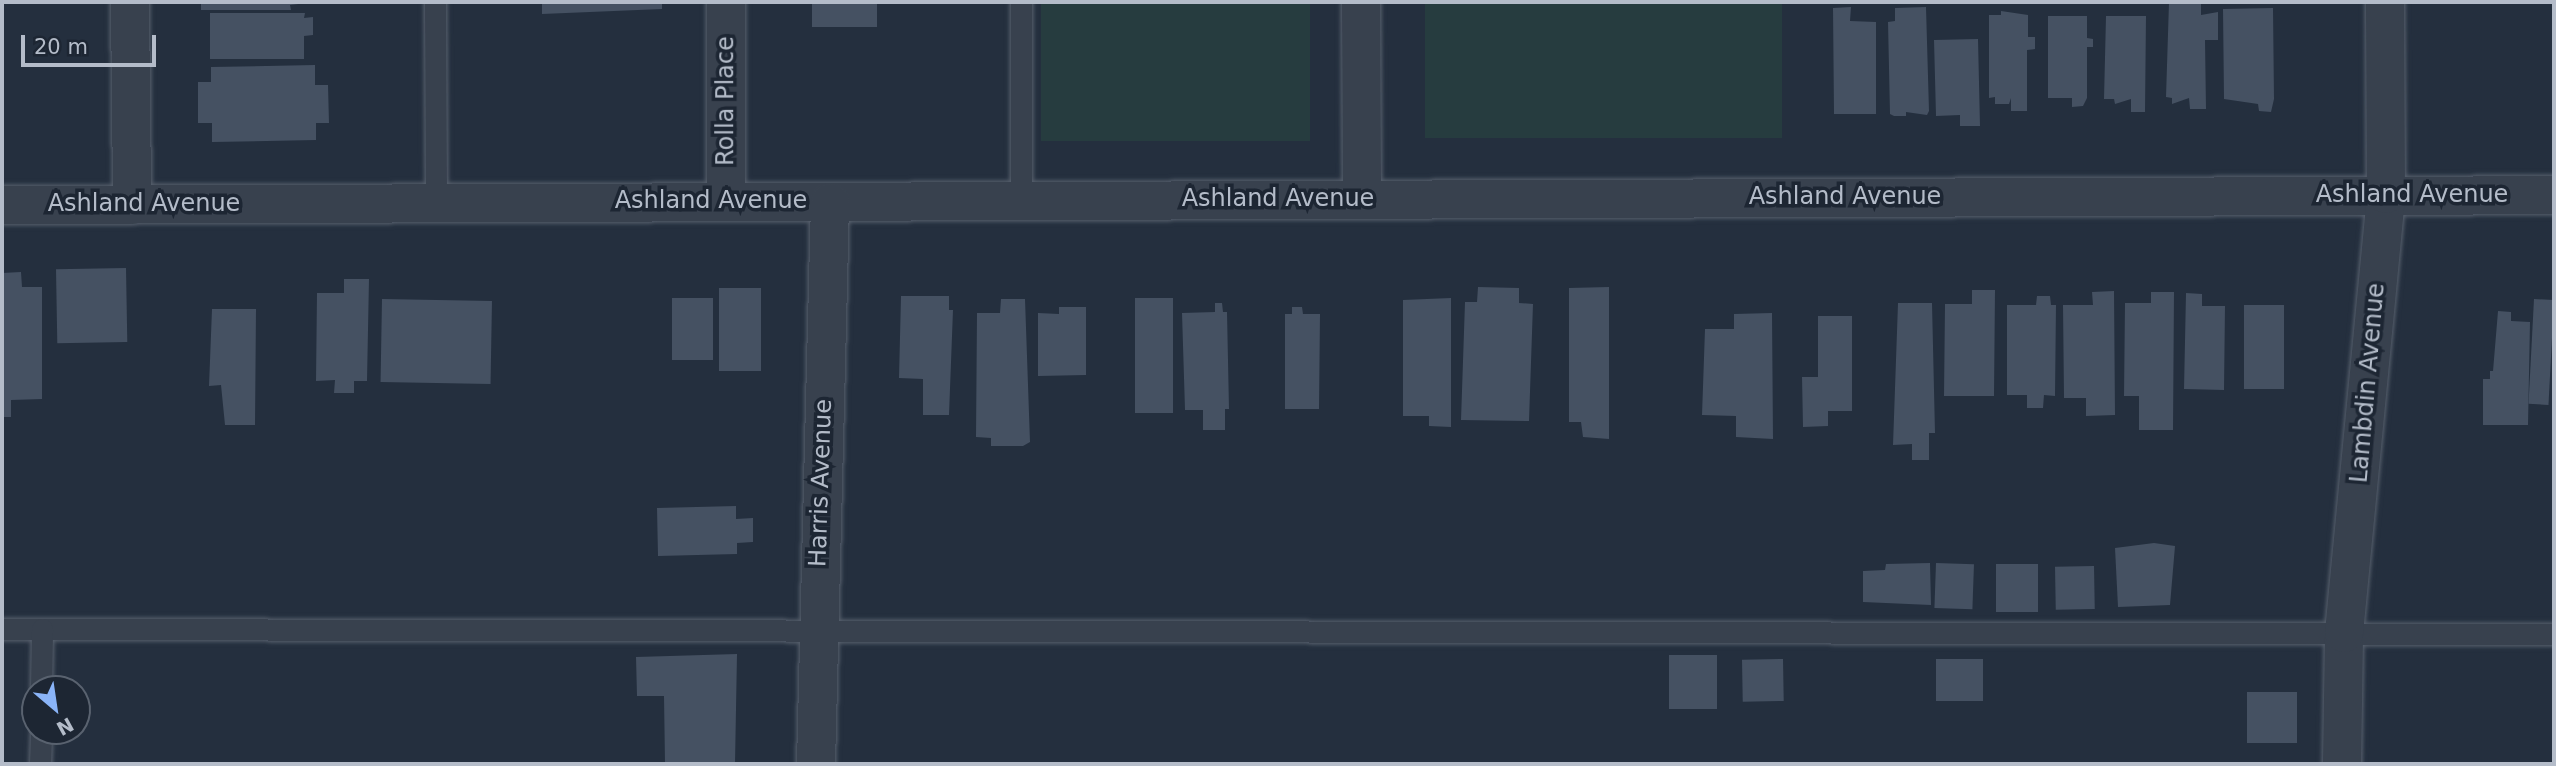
<!DOCTYPE html>
<style>
body{margin:0}
#map{position:relative;width:2556px;height:766px;overflow:hidden;background:#242f3e;font-family:"DejaVu Sans",sans-serif}
div>[style]{position:absolute}
.green>*{inset:0;background:#263c3f;transform-origin:0 0}
.building>*{inset:0;background:#455162;transform-origin:0 0}
.roads{filter:drop-shadow(0 0 2px #565f6c) drop-shadow(0 0 2px #565f6c)}
.lane>*{height:21px;margin:-10.5px;padding:0 10.5px;transform-origin:10.5px;border-radius:10.5px;background:#38414e}
.street>*{height:38px;margin:-19px;padding:0 19px;transform-origin:19px;border-radius:19px;background:#38414e}
span{translate:-50% -50%;white-space:nowrap;text-align:center;line-height:1.15;-webkit-text-stroke:7px #1d2633;paint-order:stroke}
.street-label{font-size:24px;color:#b4bcc9}
.frame{position:absolute;inset:0;border:4px solid #b4bcc9;pointer-events:none}
.north{position:absolute;left:21px;top:675px;width:70px;height:70px;box-sizing:border-box;background:#1d2633;border:2px solid #59626f;border-radius:50%;rotate:151deg;font-size:19px;font-weight:700;line-height:28px;text-align:center;color:#b4bcc9}
.north::after{content:'';display:block;margin:auto;width:24px;height:32px;background:#8ab4f8;clip-path:polygon(50% 0,100% 100%,50% 72%,0 100%)}
.scale{position:absolute;left:21px;top:35px;width:135px;height:32px;box-sizing:border-box;border:4px solid #b4bcc9;border-top:0;padding-left:9px;font-size:21px;line-height:24px;white-space:nowrap;color:#b4bcc9;-webkit-text-stroke:5px #1d2633;paint-order:stroke}
</style>
<div id="map">
<div class="green">
<div style="left:1041px;top:2px;width:269px;height:139px"></div>
<div style="left:1425px;top:2px;width:357px;height:136px"></div>
</div>
<div class="building">
<div style="clip-path:polygon(201px 2px,315px 2px,290px 5px,291px 10px,201px 10px)"></div>
<div style="clip-path:polygon(542px 2px,662px 2px,662px 9px,542px 14px)"></div>
<div style="left:812px;top:2px;width:65px;height:25px"></div>
<div style="clip-path:polygon(2169px 2px,2201px 2px,2201px 15px,2218px 12px,2218px 40px,2205px 40px,2206px 109px,2190px 109px,2189px 98px,2172px 104px,2172px 98px,2166px 97px)"></div>
<div style="clip-path:polygon(1851px 7px,1850px 21px,1876px 22px,1876px 114px,1834px 114px,1833px 8px)"></div>
<div style="clip-path:polygon(1926px 7px,1929px 111px,1927px 115px,1906px 112px,1906px 116px,1894px 116px,1890px 114px,1888px 22px,1895px 21px,1895px 8px)"></div>
<div style="clip-path:polygon(2273px 8px,2274px 99px,2271px 112px,2259px 111px,2258px 104px,2224px 99px,2223px 9px)"></div>
<div style="clip-path:polygon(2001px 11px,2028px 15px,2028px 37px,2035px 37px,2035px 49px,2027px 50px,2027px 111px,2011px 111px,2011px 98px,2009px 104px,1995px 104px,1995px 97px,1989px 98px,1989px 15px,2001px 15px)"></div>
<div style="clip-path:polygon(210px 13px,305px 13px,304px 18px,313px 17px,313px 35px,304px 36px,304px 59px,210px 59px)"></div>
<div style="clip-path:polygon(2048px 16px,2087px 16px,2087px 38px,2093px 39px,2093px 47px,2087px 47px,2087px 98px,2083px 106px,2072px 107px,2072px 98px,2048px 98px)"></div>
<div style="clip-path:polygon(2106px 16px,2146px 16px,2145px 112px,2131px 112px,2131px 99px,2115px 104px,2114px 99px,2104px 99px)"></div>
<div style="clip-path:polygon(1978px 39px,1980px 126px,1960px 126px,1960px 115px,1936px 116px,1934px 40px)"></div>
<div style="clip-path:polygon(315px 65px,315px 85px,328px 85px,329px 123px,316px 123px,316px 140px,212px 142px,212px 123px,198px 123px,198px 82px,211px 82px,211px 67px)"></div>
<div style="left:126px;top:268px;width:74px;height:70px;rotate:89deg"></div>
<div style="clip-path:polygon(21px 272px,22px 287px,42px 287px,42px 399px,11px 400px,11px 417px,2px 417px,2px 273px)"></div>
<div style="clip-path:polygon(344px 279px,369px 279px,367px 381px,354px 381px,354px 393px,334px 393px,335px 380px,316px 381px,317px 293px,344px 293px)"></div>
<div style="clip-path:polygon(1478px 287px,1519px 288px,1519px 303px,1533px 304px,1529px 421px,1461px 420px,1465px 302px,1477px 302px)"></div>
<div style="clip-path:polygon(1609px 287px,1609px 439px,1583px 437px,1581px 422px,1569px 422px,1569px 288px)"></div>
<div style="left:719px;top:288px;width:42px;height:83px"></div>
<div style="clip-path:polygon(1972px 290px,1995px 290px,1994px 396px,1944px 396px,1945px 304px,1972px 304px)"></div>
<div style="clip-path:polygon(2114px 291px,2115px 415px,2086px 416px,2086px 398px,2064px 398px,2063px 305px,2093px 305px,2092px 292px)"></div>
<div style="clip-path:polygon(2151px 292px,2174px 292px,2173px 430px,2139px 430px,2139px 396px,2124px 396px,2125px 303px,2151px 303px)"></div>
<div style="clip-path:polygon(2186px 293px,2202px 294px,2202px 306px,2225px 306px,2224px 390px,2184px 389px)"></div>
<div style="clip-path:polygon(901px 296px,949px 296px,949px 310px,953px 310px,949px 415px,923px 415px,923px 379px,899px 378px)"></div>
<div style="clip-path:polygon(2037px 296px,2050px 296px,2051px 305px,2056px 305px,2055px 396px,2044px 395px,2043px 408px,2027px 408px,2027px 395px,2007px 395px,2007px 305px,2036px 305px)"></div>
<div style="left:672px;top:298px;width:41px;height:62px"></div>
<div style="left:1173px;top:298px;width:115px;height:38px;rotate:90deg"></div>
<div style="clip-path:polygon(1451px 298px,1451px 427px,1429px 426px,1429px 416px,1403px 416px,1403px 300px)"></div>
<div style="left:382px;top:299px;width:110px;height:83px;rotate:1deg"></div>
<div style="clip-path:polygon(1001px 299px,1025px 299px,1030px 442px,1023px 446px,991px 446px,991px 438px,976px 437px,977px 313px,1000px 313px)"></div>
<div style="left:2534px;top:299px;width:20px;height:105px;rotate:3deg"></div>
<div style="clip-path:polygon(1215px 303px,1222px 303px,1223px 312px,1227px 312px,1229px 409px,1225px 409px,1225px 430px,1203px 430px,1203px 410px,1185px 410px,1182px 313px,1215px 312px)"></div>
<div style="clip-path:polygon(1898px 303px,1932px 303px,1935px 433px,1929px 433px,1929px 460px,1912px 460px,1912px 444px,1893px 445px)"></div>
<div style="left:2244px;top:305px;width:40px;height:84px"></div>
<div style="clip-path:polygon(1059px 307px,1086px 307px,1086px 375px,1038px 376px,1038px 313px,1059px 314px)"></div>
<div style="clip-path:polygon(1292px 307px,1302px 307px,1303px 314px,1320px 314px,1319px 409px,1285px 409px,1285px 314px,1292px 314px)"></div>
<div style="clip-path:polygon(212px 309px,256px 309px,255px 425px,225px 425px,221px 385px,209px 386px)"></div>
<div style="clip-path:polygon(2498px 311px,2511px 312px,2511px 321px,2530px 322px,2528px 425px,2483px 425px,2483px 379px,2490px 379px,2490px 371px,2493px 371px)"></div>
<div style="clip-path:polygon(1772px 313px,1773px 439px,1736px 437px,1736px 416px,1702px 415px,1705px 329px,1734px 329px,1734px 314px)"></div>
<div style="clip-path:polygon(1818px 316px,1852px 316px,1852px 411px,1828px 411px,1828px 426px,1803px 427px,1802px 377px,1818px 377px)"></div>
<div style="clip-path:polygon(736px 506px,736px 519px,753px 518px,753px 542px,737px 543px,737px 554px,658px 556px,657px 508px)"></div>
<div style="clip-path:polygon(2154px 543px,2175px 546px,2170px 605px,2118px 607px,2115px 548px)"></div>
<div style="clip-path:polygon(1930px 563px,1931px 605px,1863px 602px,1863px 571px,1885px 570px,1886px 564px)"></div>
<div style="left:1936px;top:563px;width:38px;height:45px;rotate:2deg"></div>
<div style="left:1996px;top:564px;width:42px;height:48px"></div>
<div style="left:2094px;top:566px;width:43px;height:39px;rotate:89deg"></div>
<div style="clip-path:polygon(737px 654px,735px 764px,665px 764px,664px 696px,637px 696px,636px 657px)"></div>
<div style="left:1717px;top:655px;width:54px;height:48px;rotate:90deg"></div>
<div style="left:1783px;top:659px;width:42px;height:41px;rotate:89deg"></div>
<div style="left:1983px;top:659px;width:42px;height:47px;rotate:90deg"></div>
<div style="left:2297px;top:692px;width:51px;height:50px;rotate:90deg"></div>
</div>
<div class="roads">
<div class="lane">
<div style="left:435px;top:2px;width:199px;rotate:89.7deg"></div>
<div style="left:1021px;top:2px;width:198px;rotate:90deg"></div>
<div style="left:2px;top:629px;width:2552px;rotate:0.11deg"></div>
<div style="left:41px;top:689px;width:60px;rotate:-89deg"></div>
<div style="left:40px;top:764px;width:33px;rotate:-88deg"></div>
</div>
<div class="street">
<div style="left:130px;top:2px;width:203px;rotate:89.4deg"></div>
<div style="left:726px;top:2px;width:198px;rotate:90deg"></div>
<div style="left:1361px;top:2px;width:197px;rotate:89.7deg"></div>
<div style="left:2px;top:205px;width:2552px;rotate:-0.22deg"></div>
<div style="left:816px;top:764px;width:562px;rotate:-88.57deg"></div>
<div style="left:2342px;top:764px;width:131px;rotate:-89.1deg"></div>
<div style="left:2344px;top:633px;width:441px;rotate:-84.5deg"></div>
<div style="left:2386px;top:194px;width:192px;rotate:-90.3deg"></div>
</div>
</div>
<div class="street-label">
<span style="left:726px;top:101px;rotate:-90deg">Rolla Place</span>
<span style="left:2412px;top:195px">Ashland Avenue</span>
<span style="left:1845px;top:197px">Ashland Avenue</span>
<span style="left:1278px;top:199px">Ashland Avenue</span>
<span style="left:711px;top:201px">Ashland Avenue</span>
<span style="left:144px;top:204px">Ashland Avenue</span>
<span style="left:2368px;top:383px;rotate:-85deg">Lambdin Avenue</span>
<span style="left:821px;top:483px;rotate:-88deg">Harris Avenue</span>
</div>
<div class="frame"></div>
<div class="north">N</div>
<div class="scale">20 m</div>
</div>
